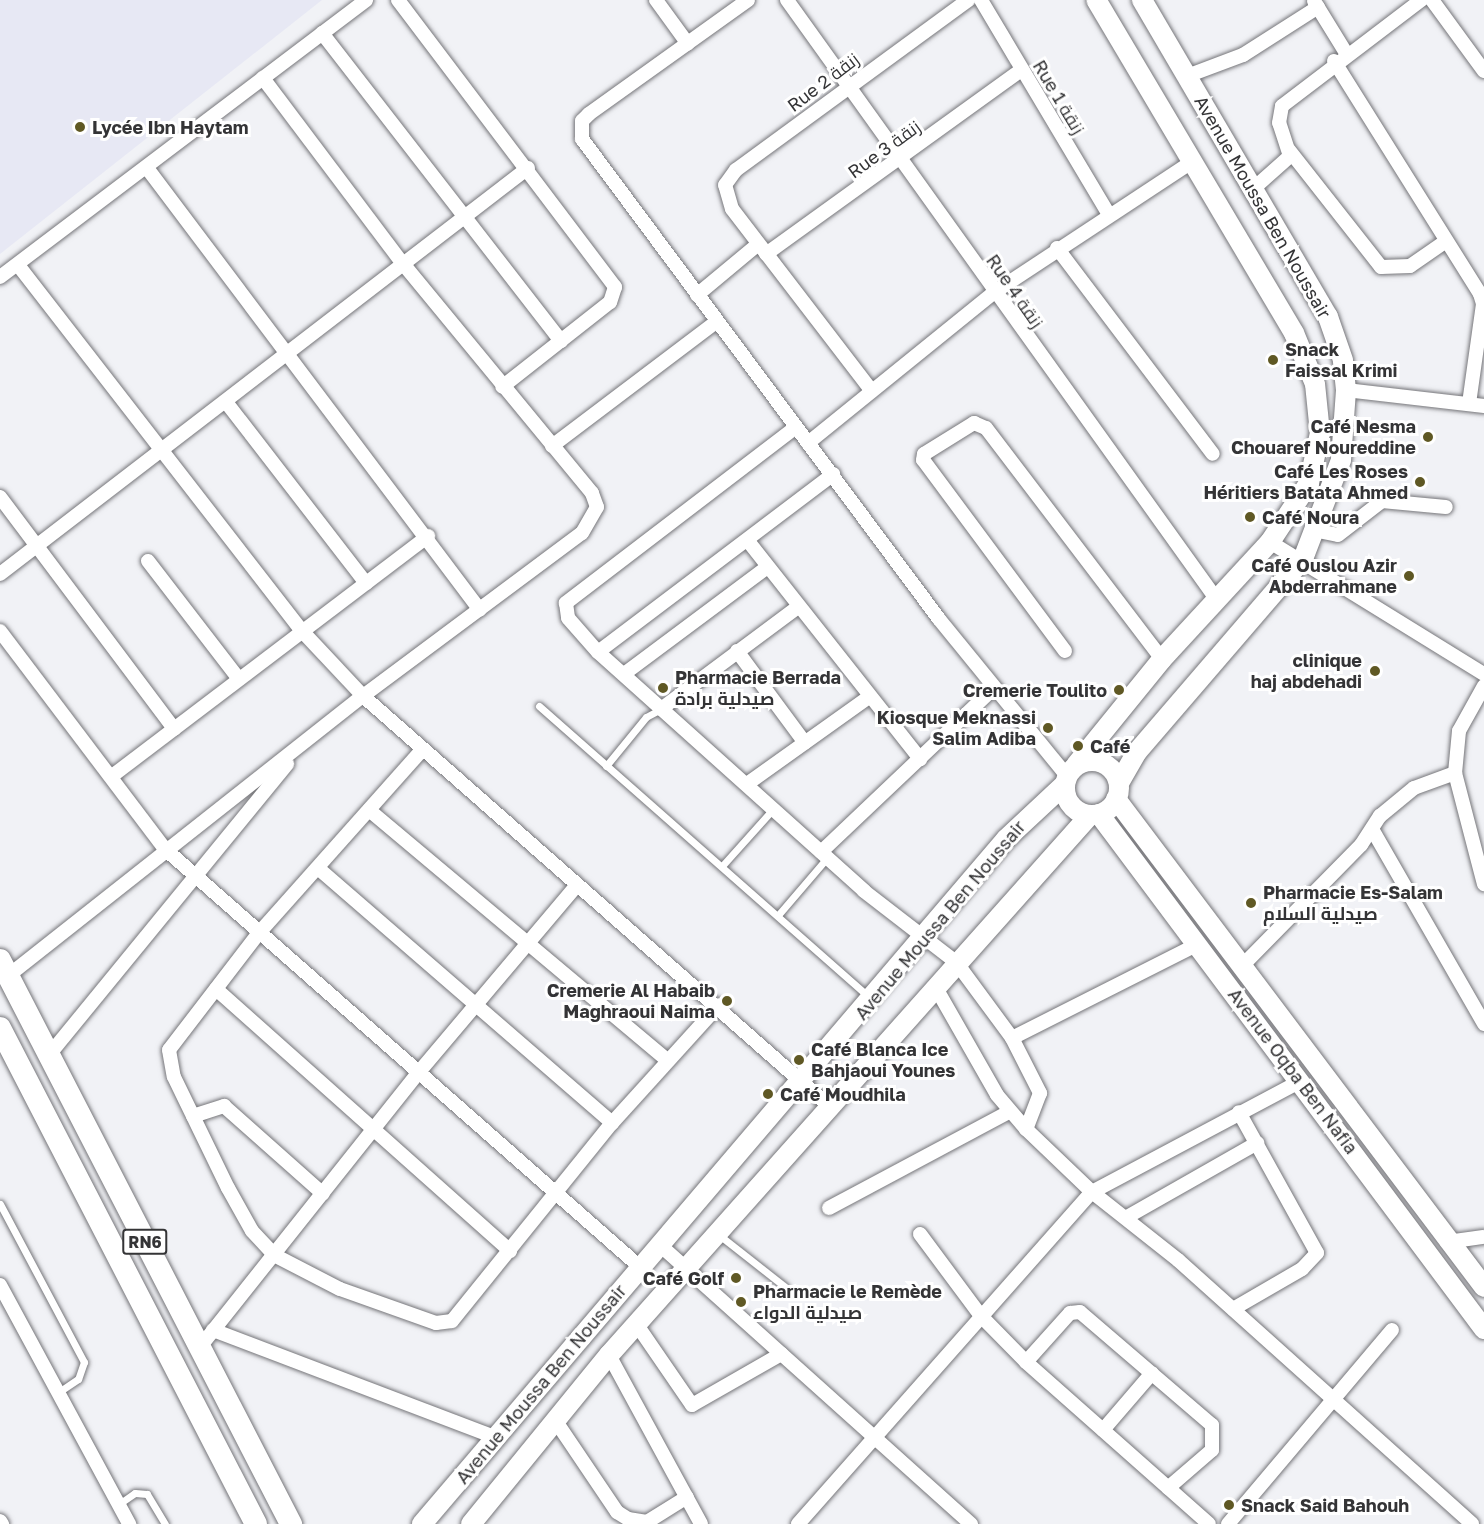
<!DOCTYPE html>
<meta charset="utf-8">
<style>
body{margin:0}
#map{position:relative;width:1484px;height:1524px;overflow:hidden;background:#f1f2f6;font-family:"Golos Text",Cairo,sans-serif}
div>[style]{position:absolute}
.built>*{inset:0;background:#e7e8f4}
.roads{filter:drop-shadow(0 0 2px #757579) drop-shadow(0 0 2px #757579)}
.lane>*{height:7px;margin:-3.5px;padding:0 3.5px;transform-origin:3.5px;border-radius:3.5px;background:#fff}
.street>*{height:14px;margin:-7px;padding:0 7px;transform-origin:7px;border-radius:7px;background:#fff}
.secondary>*{height:20px;margin:-10px;padding:0 10px;transform-origin:10px;border-radius:10px;background:#fff}
.secondary>.ring{margin:-10px;padding:0;box-sizing:content-box;background:none;border:20px solid #fff;border-radius:50%}
.primary>*{height:22px;margin:-11px;padding:0 11px;transform-origin:11px;border-radius:11px;background:#fff}
.dots>*{width:16px;height:16px;translate:-50% -50%;box-sizing:border-box;border:3px solid #fff;border-radius:50%}
span{translate:-50% -50%;white-space:nowrap;text-align:center;line-height:1.15;-webkit-text-stroke:6px #fff;paint-order:stroke}
.shield-label span{padding:2px 4px;background:#fff;border:2px solid;border-radius:4px;-webkit-text-stroke-width:0}
.shield-label{font-size:16px;color:#343436;font-weight:700}
.street-label{font-size:18px;color:#343436}
.poi-label{font-size:18px;color:#343436;font-weight:700}
.left{translate:0 -50%;text-align:left}
.right{translate:-100% -50%;text-align:right}
</style>
<div id="map">
<div class="built">
<div style="clip-path:polygon(0 0,322px 0,0 254px)"></div>
</div>
<div class="roads">
<div class="lane">
<div style="left:539px;top:706px;width:439px;rotate:41.4deg"></div>
<div style="left:606px;top:766px;width:63px;rotate:-50.8deg"></div>
<div style="left:646px;top:717px;width:17px;rotate:-28deg"></div>
<div style="left:722px;top:866px;width:78px;rotate:-48.1deg"></div>
<div style="left:779px;top:914px;width:74px;rotate:-49.4deg"></div>
<div style="left:0;top:1204px;width:179px;rotate:62deg"></div>
<div style="left:84px;top:1362px;width:18px;rotate:109deg"></div>
<div style="left:78px;top:1379px;width:23px;rotate:146deg"></div>
<div style="left:719px;top:1235px;width:84px;rotate:38.2deg"></div>
<div style="left:119px;top:1504px;width:19px;rotate:-35deg"></div>
<div style="left:135px;top:1493px;width:12px;rotate:5deg"></div>
<div style="left:147px;top:1494px;width:35px;rotate:59deg"></div>
</div>
<div class="street">
<div style="left:398px;top:0;width:360px;rotate:52.9deg"></div>
<div style="left:615px;top:287px;width:16px;rotate:108deg"></div>
<div style="left:610px;top:302px;width:137px;rotate:141.8deg"></div>
<div style="left:656px;top:0;width:54px;rotate:54deg"></div>
<div style="left:748px;top:0;width:196px;rotate:144.4deg"></div>
<div style="left:589px;top:114px;width:10px;rotate:135deg"></div>
<div style="left:582px;top:121px;width:18px;rotate:90deg"></div>
<div style="left:582px;top:139px;width:598px;rotate:53.36deg"></div>
<div style="left:939px;top:619px;width:203px;rotate:50.8deg"></div>
<div style="left:787px;top:0;width:738px;rotate:54.37deg"></div>
<div style="left:981px;top:0;width:248px;rotate:59.2deg"></div>
<div style="left:1432px;top:0;width:88px;rotate:53.8deg"></div>
<div style="left:1314px;top:1px;width:61px;rotate:58.4deg"></div>
<div style="left:322px;top:33px;width:390px;rotate:52.2deg"></div>
<div style="left:1334px;top:61px;width:275px;rotate:57.9deg"></div>
<div style="left:1480px;top:294px;width:10px;rotate:73deg"></div>
<div style="left:1483px;top:304px;width:101px;rotate:98deg"></div>
<div style="left:1187px;top:76px;width:60px;rotate:-20.6deg"></div>
<div style="left:1243px;top:55px;width:89px;rotate:-32.6deg"></div>
<div style="left:1289px;top:150px;width:149px;rotate:51.8deg"></div>
<div style="left:1381px;top:267px;width:29px;rotate:-2deg"></div>
<div style="left:1410px;top:266px;width:44px;rotate:-34.8deg"></div>
<div style="left:147px;top:168px;width:553px;rotate:53.01deg"></div>
<div style="left:1253px;top:189px;width:50px;rotate:-41.7deg"></div>
<div style="left:1290px;top:156px;width:35px;rotate:-108deg"></div>
<div style="left:1279px;top:123px;width:17px;rotate:-80deg"></div>
<div style="left:1282px;top:106px;width:175px;rotate:-37.3deg"></div>
<div style="left:1057px;top:248px;width:258px;rotate:52.9deg"></div>
<div style="left:766px;top:254px;width:314px;rotate:-35.8deg"></div>
<div style="left:18px;top:265px;width:463px;rotate:52.2deg"></div>
<div style="left:302px;top:631px;width:89px;rotate:46.8deg"></div>
<div style="left:363px;top:696px;width:622px;rotate:41.35deg"></div>
<div style="left:0;top:277px;width:459px;rotate:-37.1deg"></div>
<div style="left:697px;top:295px;width:78px;rotate:-39.8deg"></div>
<div style="left:871px;top:390px;width:228px;rotate:-127.5deg"></div>
<div style="left:732px;top:209px;width:25px;rotate:-106deg"></div>
<div style="left:725px;top:185px;width:19px;rotate:-54deg"></div>
<div style="left:736px;top:170px;width:288px;rotate:-36.2deg"></div>
<div style="left:1346px;top:390px;width:139px;rotate:6.6deg"></div>
<div style="left:226px;top:402px;width:229px;rotate:52.3deg"></div>
<div style="left:796px;top:427px;width:290px;rotate:142.6deg"></div>
<div style="left:566px;top:603px;width:15px;rotate:82deg"></div>
<div style="left:568px;top:618px;width:45px;rotate:48.6deg"></div>
<div style="left:598px;top:652px;width:358px;rotate:41.9deg"></div>
<div style="left:864px;top:891px;width:116px;rotate:37.7deg"></div>
<div style="left:956px;top:962px;width:94px;rotate:53.6deg"></div>
<div style="left:1012px;top:1038px;width:208px;rotate:-26.8deg"></div>
<div style="left:808px;top:443px;width:238px;rotate:-39deg"></div>
<div style="left:993px;top:293px;width:238px;rotate:-33.4deg"></div>
<div style="left:552px;top:446px;width:206px;rotate:-37.1deg"></div>
<div style="left:0;top:497px;width:290px;rotate:53.1deg"></div>
<div style="left:1318px;top:531px;width:20px;rotate:11deg"></div>
<div style="left:1338px;top:535px;width:56px;rotate:-37.7deg"></div>
<div style="left:1382px;top:501px;width:64px;rotate:5.4deg"></div>
<div style="left:748px;top:541px;width:278px;rotate:51.7deg"></div>
<div style="left:1270px;top:542px;width:251px;rotate:31.7deg"></div>
<div style="left:148px;top:561px;width:149px;rotate:52.4deg"></div>
<div style="left:0;top:574px;width:666px;rotate:-37.56deg"></div>
<div style="left:0;top:631px;width:273px;rotate:52.9deg"></div>
<div style="left:165px;top:849px;width:633px;rotate:41.35deg"></div>
<div style="left:737px;top:651px;width:114px;rotate:53.5deg"></div>
<div style="left:1065px;top:651px;width:238px;rotate:-126.6deg"></div>
<div style="left:923px;top:460px;width:6px;rotate:-81deg"></div>
<div style="left:924px;top:454px;width:59px;rotate:-31.8deg"></div>
<div style="left:974px;top:423px;width:13px;rotate:23deg"></div>
<div style="left:986px;top:428px;width:290px;rotate:52.7deg"></div>
<div style="left:598px;top:652px;width:295px;rotate:-37.1deg"></div>
<div style="left:624px;top:674px;width:177px;rotate:-36.7deg"></div>
<div style="left:1484px;top:686px;width:51px;rotate:119.1deg"></div>
<div style="left:1459px;top:731px;width:42px;rotate:95.4deg"></div>
<div style="left:1455px;top:773px;width:115px;rotate:75.4deg"></div>
<div style="left:661px;top:709px;width:171px;rotate:-36.7deg"></div>
<div style="left:422px;top:750px;width:246px;rotate:131.7deg"></div>
<div style="left:258px;top:934px;width:146px;rotate:127.5deg"></div>
<div style="left:169px;top:1050px;width:27px;rotate:80deg"></div>
<div style="left:174px;top:1077px;width:123px;rotate:64.1deg"></div>
<div style="left:228px;top:1188px;width:49px;rotate:60.8deg"></div>
<div style="left:252px;top:1231px;width:33px;rotate:47deg"></div>
<div style="left:274px;top:1255px;width:74px;rotate:27.3deg"></div>
<div style="left:340px;top:1289px;width:102px;rotate:19.5deg"></div>
<div style="left:436px;top:1323px;width:16px;rotate:-7deg"></div>
<div style="left:452px;top:1321px;width:255px;rotate:-51.1deg"></div>
<div style="left:612px;top:1123px;width:159px;rotate:-47.8deg"></div>
<div style="left:112px;top:776px;width:397px;rotate:-37.2deg"></div>
<div style="left:747px;top:784px;width:150px;rotate:-35.5deg"></div>
<div style="left:369px;top:810px;width:390px;rotate:40deg"></div>
<div style="left:1372px;top:829px;width:225px;rotate:60.1deg"></div>
<div style="left:821px;top:852px;width:237px;rotate:-43.5deg"></div>
<div style="left:319px;top:869px;width:388px;rotate:40.9deg"></div>
<div style="left:1244px;top:964px;width:167px;rotate:-45.5deg"></div>
<div style="left:1361px;top:845px;width:35px;rotate:-57deg"></div>
<div style="left:1380px;top:816px;width:44px;rotate:-39.5deg"></div>
<div style="left:1414px;top:788px;width:44px;rotate:-20.1deg"></div>
<div style="left:8px;top:976px;width:452px;rotate:-38.3deg"></div>
<div style="left:363px;top:696px;width:273px;rotate:-36.7deg"></div>
<div style="left:582px;top:533px;width:30px;rotate:-60deg"></div>
<div style="left:597px;top:507px;width:15px;rotate:-110deg"></div>
<div style="left:592px;top:493px;width:297px;rotate:-129.5deg"></div>
<div style="left:403px;top:264px;width:233px;rotate:-127deg"></div>
<div style="left:936px;top:988px;width:123px;rotate:60.3deg"></div>
<div style="left:997px;top:1095px;width:45px;rotate:49.5deg"></div>
<div style="left:216px;top:989px;width:394px;rotate:41.7deg"></div>
<div style="left:1012px;top:1038px;width:62px;rotate:63deg"></div>
<div style="left:1040px;top:1093px;width:39px;rotate:111deg"></div>
<div style="left:1026px;top:1129px;width:91px;rotate:43.7deg"></div>
<div style="left:1092px;top:1192px;width:237px;rotate:-28deg"></div>
<div style="left:49px;top:1055px;width:376px;rotate:-50.7deg"></div>
<div style="left:193px;top:1116px;width:33px;rotate:-18deg"></div>
<div style="left:224px;top:1106px;width:132px;rotate:41.6deg"></div>
<div style="left:829px;top:1208px;width:204px;rotate:-28.1deg"></div>
<div style="left:1127px;top:1217px;width:150px;rotate:-29.6deg"></div>
<div style="left:920px;top:1234px;width:102px;rotate:53.4deg"></div>
<div style="left:981px;top:1316px;width:64px;rotate:45.6deg"></div>
<div style="left:1026px;top:1362px;width:244px;rotate:41.5deg"></div>
<div style="left:1447px;top:1242px;width:37px;rotate:-8deg"></div>
<div style="left:660px;top:1245px;width:418px;rotate:41.9deg"></div>
<div style="left:0;top:1285px;width:272px;rotate:61.6deg"></div>
<div style="left:1233px;top:1309px;width:80px;rotate:-30.1deg"></div>
<div style="left:1302px;top:1269px;width:22px;rotate:-47deg"></div>
<div style="left:1317px;top:1253px;width:161px;rotate:-119deg"></div>
<div style="left:637px;top:1325px;width:97px;rotate:55.5deg"></div>
<div style="left:692px;top:1405px;width:103px;rotate:-29.8deg"></div>
<div style="left:213px;top:1330px;width:304px;rotate:20.8deg"></div>
<div style="left:200px;top:1347px;width:352px;rotate:-51.5deg"></div>
<div style="left:419px;top:1072px;width:245px;rotate:-49.8deg"></div>
<div style="left:609px;top:1355px;width:192px;rotate:61.4deg"></div>
<div style="left:1026px;top:1362px;width:66px;rotate:-48.1deg"></div>
<div style="left:1070px;top:1313px;width:10px;rotate:-6deg"></div>
<div style="left:1080px;top:1312px;width:174px;rotate:40.6deg"></div>
<div style="left:1212px;top:1425px;width:25px;rotate:90deg"></div>
<div style="left:1212px;top:1450px;width:58px;rotate:139.2deg"></div>
<div style="left:555px;top:1420px;width:111px;rotate:56deg"></div>
<div style="left:617px;top:1512px;width:13px;rotate:32deg"></div>
<div style="left:628px;top:1519px;width:19px;rotate:9deg"></div>
<div style="left:647px;top:1522px;width:47px;rotate:-32deg"></div>
<div style="left:1103px;top:1430px;width:75px;rotate:-49.3deg"></div>
<div style="left:0;top:1521px;width:4px;rotate:56deg"></div>
<div style="left:798px;top:1524px;width:443px;rotate:-48.5deg"></div>
<div style="left:1092px;top:1192px;width:110px;rotate:38.3deg"></div>
<div style="left:1178px;top:1260px;width:395px;rotate:41.9deg"></div>
<div style="left:1228px;top:1524px;width:254px;rotate:-49.8deg"></div>
</div>
<div class="secondary">
<div class="ring" style="left:1065px;top:761px;width:34px;height:34px"></div>
<div style="left:1076px;top:765px;width:136px;rotate:-50.9deg"></div>
<div style="left:1162px;top:659px;width:159px;rotate:-47.3deg"></div>
<div style="left:1270px;top:542px;width:71px;rotate:-56.5deg"></div>
<div style="left:1309px;top:483px;width:51px;rotate:-77.6deg"></div>
<div style="left:1320px;top:433px;width:49px;rotate:-95.8deg"></div>
<div style="left:1315px;top:384px;width:55px;rotate:-112.4deg"></div>
<div style="left:1294px;top:333px;width:387px;rotate:-120.7deg"></div>
<div style="left:1119px;top:783px;width:36px;rotate:-60deg"></div>
<div style="left:1137px;top:752px;width:255px;rotate:-49.3deg"></div>
<div style="left:1303px;top:559px;width:106px;rotate:-69deg"></div>
<div style="left:1341px;top:460px;width:70px;rotate:-85.9deg"></div>
<div style="left:1346px;top:390px;width:30px;rotate:-96deg"></div>
<div style="left:1343px;top:360px;width:46px;rotate:-109.2deg"></div>
<div style="left:1328px;top:317px;width:368px;rotate:-120.4deg"></div>
<div style="left:1116px;top:799px;width:611px;rotate:52.98deg"></div>
<div style="left:1099px;top:814px;width:643px;rotate:53.22deg"></div>
<div style="left:422px;top:1524px;width:900px;rotate:-49.55deg"></div>
<div style="left:1006px;top:839px;width:79px;rotate:-43deg"></div>
<div style="left:471px;top:1524px;width:218px;rotate:-50.8deg"></div>
<div style="left:609px;top:1355px;width:723px;rotate:-48.31deg"></div>
</div>
<div class="primary">
<div style="left:0;top:960px;width:635px;rotate:62.71deg"></div>
<div style="left:0;top:1028px;width:558px;rotate:62.7deg"></div>
</div>
</div>
<div class="dots">
<div style="left:80px;top:127px;background:#5f5824"></div>
<div style="left:1273px;top:360px;background:#5f5824"></div>
<div style="left:1428px;top:437px;background:#5f5824"></div>
<div style="left:1420px;top:482px;background:#5f5824"></div>
<div style="left:1250px;top:517px;background:#5f5824"></div>
<div style="left:1409px;top:576px;background:#5f5824"></div>
<div style="left:1375px;top:671px;background:#5f5824"></div>
<div style="left:663px;top:688px;background:#5f5824"></div>
<div style="left:1119px;top:690px;background:#5f5824"></div>
<div style="left:1048px;top:728px;background:#5f5824"></div>
<div style="left:1078px;top:746px;background:#5f5824"></div>
<div style="left:1251px;top:903px;background:#5f5824"></div>
<div style="left:727px;top:1001px;background:#5f5824"></div>
<div style="left:799px;top:1060px;background:#5f5824"></div>
<div style="left:768px;top:1094px;background:#5f5824"></div>
<div style="left:736px;top:1278px;background:#5f5824"></div>
<div style="left:741px;top:1302px;background:#5f5824"></div>
<div style="left:1229px;top:1505px;background:#5f5824"></div>
</div>
<div class="shield-label">
<span style="left:145px;top:1242px">RN6</span>
</div>
<div class="street-label">
<span style="left:823px;top:82px;rotate:-37deg">Rue 2 زنقة</span>
<span style="left:1059px;top:97px;rotate:59deg">Rue 1 زنقة</span>
<span style="left:884px;top:149px;rotate:-36deg">Rue 3 زنقة</span>
<span style="left:1263px;top:207px;rotate:60deg">Avenue Moussa Ben Noussair</span>
<span style="left:1015px;top:291px;rotate:55deg">Rue 4 زنقة</span>
<span style="left:940px;top:920px;rotate:-50deg">Avenue Moussa Ben Noussair</span>
<span style="left:1293px;top:1071px;rotate:53deg">Avenue Oqba Ben Nafia</span>
<span style="left:541px;top:1384px;rotate:-50deg">Avenue Moussa Ben Noussair</span>
</div>
<div class="poi-label">
<span class="left" style="left:92px;top:127px">Lycée Ibn Haytam</span>
<span class="left" style="left:1285px;top:360px">Snack<br>Faissal Krimi</span>
<span class="right" style="left:1416px;top:437px">Café Nesma<br>Chouaref Noureddine</span>
<span class="right" style="left:1408px;top:482px">Café Les Roses<br>Héritiers Batata Ahmed</span>
<span class="left" style="left:1262px;top:517px">Café Noura</span>
<span class="right" style="left:1397px;top:576px">Café Ouslou Azir<br>Abderrahmane</span>
<span class="right" style="left:1362px;top:671px">clinique<br>haj abdehadi</span>
<span class="left" style="left:675px;top:688px">Pharmacie Berrada<br>صيدلية برادة</span>
<span class="right" style="left:1107px;top:690px">Cremerie Toulito</span>
<span class="right" style="left:1036px;top:728px">Kiosque Meknassi<br>Salim Adiba</span>
<span class="left" style="left:1090px;top:746px">Café</span>
<span class="left" style="left:1263px;top:903px">Pharmacie Es-Salam<br>صيدلية السلام</span>
<span class="right" style="left:715px;top:1001px">Cremerie Al Habaib<br>Maghraoui Naima</span>
<span class="left" style="left:811px;top:1060px">Café Blanca Ice<br>Bahjaoui Younes</span>
<span class="left" style="left:780px;top:1094px">Café Moudhila</span>
<span class="right" style="left:724px;top:1278px">Café Golf</span>
<span class="left" style="left:753px;top:1302px">Pharmacie le Remède<br>صيدلية الدواء</span>
<span class="left" style="left:1241px;top:1505px">Snack Said Bahouh</span>
</div>
</div>
